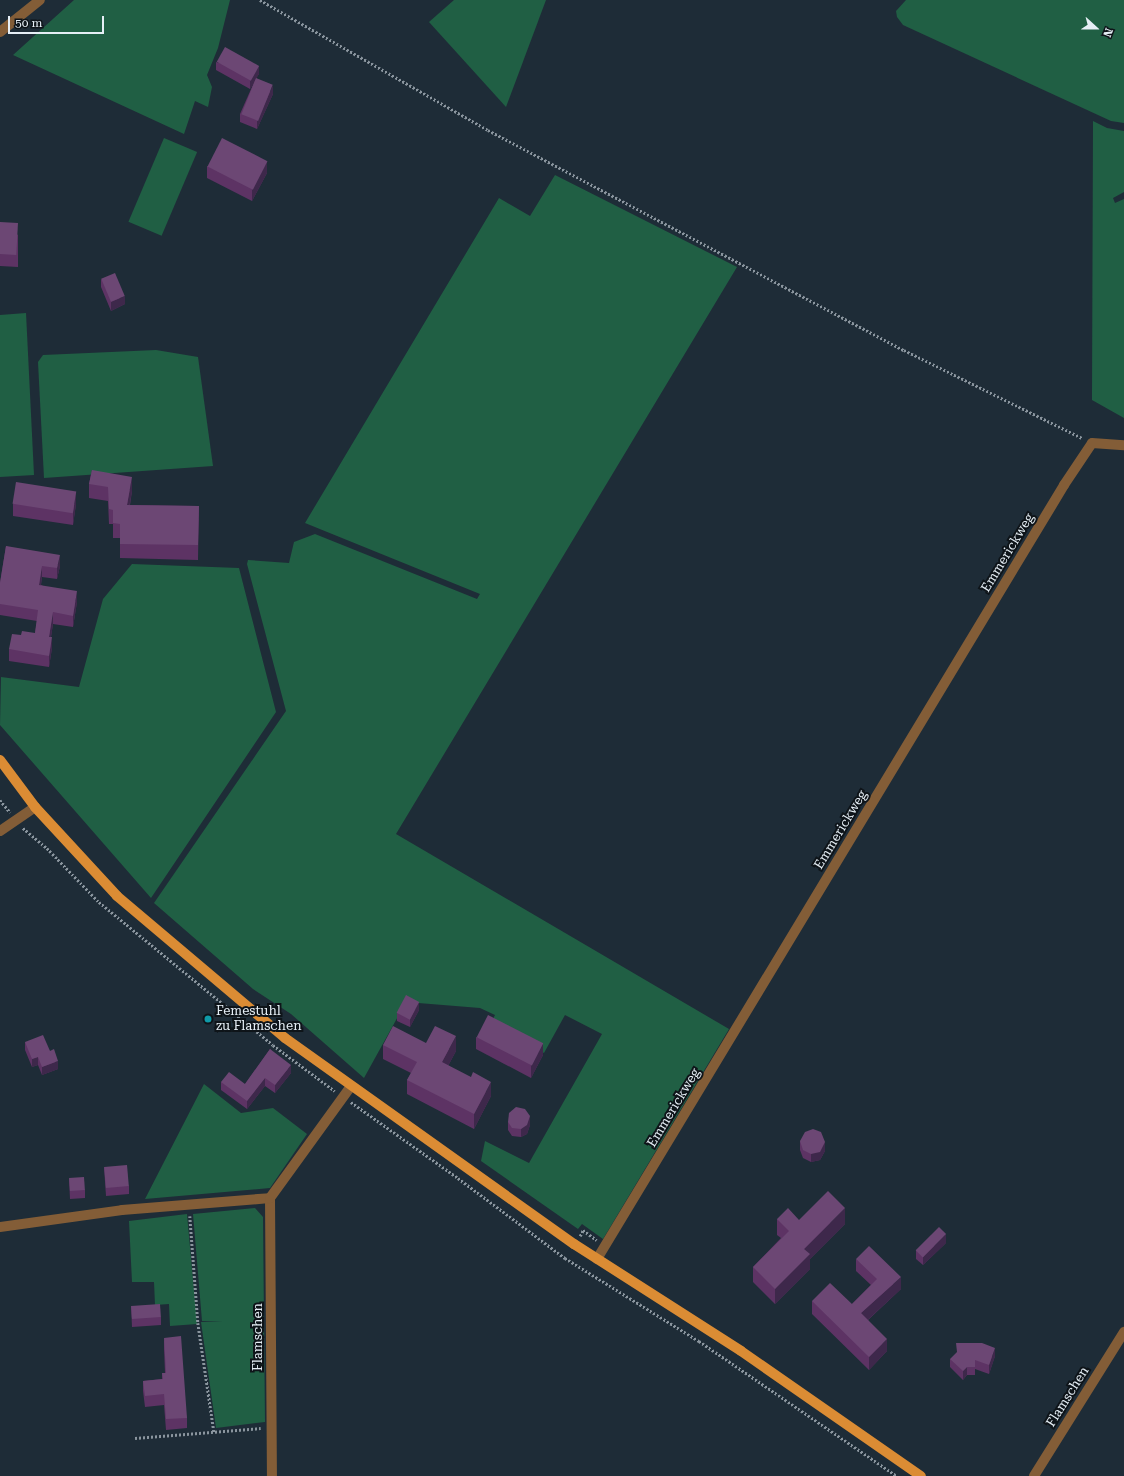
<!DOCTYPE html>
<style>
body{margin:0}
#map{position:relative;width:1124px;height:1476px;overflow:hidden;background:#1e2c37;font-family:"Roboto Serif",serif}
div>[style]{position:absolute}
.green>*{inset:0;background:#205f44;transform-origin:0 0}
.path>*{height:2.5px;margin-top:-1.25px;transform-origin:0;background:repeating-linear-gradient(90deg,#8a959e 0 2px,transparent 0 4px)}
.minor>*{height:10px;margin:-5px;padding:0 5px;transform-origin:5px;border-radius:5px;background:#835d37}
.major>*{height:10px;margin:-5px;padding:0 5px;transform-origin:5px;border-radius:5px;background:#db8c34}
.wall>*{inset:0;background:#5d3364}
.shaded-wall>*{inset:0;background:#3e284b}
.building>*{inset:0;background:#6c4774;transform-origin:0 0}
.dots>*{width:11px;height:11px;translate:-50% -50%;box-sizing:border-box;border:2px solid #0e1419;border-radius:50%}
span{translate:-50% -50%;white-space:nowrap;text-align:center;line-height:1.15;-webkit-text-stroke:4px #0e1419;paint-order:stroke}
.street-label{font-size:13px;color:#e6eff6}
.poi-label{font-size:13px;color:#e6eff6}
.left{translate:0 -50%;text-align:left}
.north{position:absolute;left:1076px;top:8px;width:40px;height:40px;-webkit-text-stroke:3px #0e1419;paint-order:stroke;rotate:111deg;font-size:11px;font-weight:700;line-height:16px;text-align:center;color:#e6eff6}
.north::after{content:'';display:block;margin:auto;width:14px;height:18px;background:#e6eff6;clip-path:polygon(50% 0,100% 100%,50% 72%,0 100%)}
.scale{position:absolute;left:8px;top:16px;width:96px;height:18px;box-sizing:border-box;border:2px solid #e6eff6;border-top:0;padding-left:5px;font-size:12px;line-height:14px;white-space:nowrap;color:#e6eff6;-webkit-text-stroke:3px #0e1419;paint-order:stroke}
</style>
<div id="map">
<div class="green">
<div style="clip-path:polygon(74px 0,230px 0,218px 48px,207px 75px,212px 87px,208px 107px,195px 101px,184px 134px,13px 55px)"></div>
<div style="clip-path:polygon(454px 0,546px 0,506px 107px,429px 22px)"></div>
<div style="clip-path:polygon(906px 0,1124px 0,1124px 123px,1111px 121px,903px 25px,897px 17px,896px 11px)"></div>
<div style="clip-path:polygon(1093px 121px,1107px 128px,1124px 131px,1124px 192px,1113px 198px,1115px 203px,1124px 199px,1124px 418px,1092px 400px)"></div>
<div style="left:164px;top:138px;width:36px;height:91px;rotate:23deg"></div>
<div style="clip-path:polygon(555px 175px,737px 267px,396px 834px,729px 1029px,603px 1239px,582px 1224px,578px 1229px,481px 1161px,485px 1141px,529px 1163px,602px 1034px,565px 1015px,544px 1053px,490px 1025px,495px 1015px,480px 1008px,406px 1002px,364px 1078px,291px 1014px,253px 989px,154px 903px,286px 711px,247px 564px,248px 560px,289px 563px,294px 542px,315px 534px,477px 599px,480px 594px,305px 523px,499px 198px,530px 216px)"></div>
<div style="clip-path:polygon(26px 313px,34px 475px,0 477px,0 315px)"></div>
<div style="clip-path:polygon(156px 350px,198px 357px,213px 466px,44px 478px,38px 362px,43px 355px)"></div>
<div style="clip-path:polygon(132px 564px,239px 568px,276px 712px,151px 898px,0 725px,1px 677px,79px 687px,103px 599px)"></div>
<div style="clip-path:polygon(204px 1084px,241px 1113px,273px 1108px,307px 1134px,270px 1188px,145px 1199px)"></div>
<div style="clip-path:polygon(255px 1208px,263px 1217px,265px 1422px,216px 1428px,201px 1322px,223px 1321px,202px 1321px,193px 1214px)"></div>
<div style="clip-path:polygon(187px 1214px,197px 1324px,170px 1326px,169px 1304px,155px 1305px,154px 1282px,132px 1282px,129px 1221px)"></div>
</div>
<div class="path">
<div style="left:260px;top:0;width:262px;rotate:29.7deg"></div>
<div style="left:488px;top:130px;width:471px;rotate:27.9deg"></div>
<div style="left:904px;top:350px;width:199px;rotate:26.3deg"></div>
<div style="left:0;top:800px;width:16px;rotate:50deg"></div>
<div style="left:23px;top:828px;width:31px;rotate:40deg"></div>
<div style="left:47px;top:848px;width:75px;rotate:46.1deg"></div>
<div style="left:99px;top:902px;width:225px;rotate:39.4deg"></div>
<div style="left:273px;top:1045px;width:77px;rotate:36.6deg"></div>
<div style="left:351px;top:1102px;width:131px;rotate:35.4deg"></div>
<div style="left:458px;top:1178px;width:134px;rotate:36.8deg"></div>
<div style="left:565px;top:1258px;width:158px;rotate:31.8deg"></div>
<div style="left:699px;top:1341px;width:240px;rotate:34.3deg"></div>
<div style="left:190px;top:1216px;width:107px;rotate:85.7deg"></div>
<div style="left:198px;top:1323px;width:110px;rotate:81.6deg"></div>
<div style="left:580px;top:1236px;width:7px;rotate:-63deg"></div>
<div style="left:583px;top:1230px;width:17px;rotate:36deg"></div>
<div style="left:135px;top:1438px;width:126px;rotate:-4.5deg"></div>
</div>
<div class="minor">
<div style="left:0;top:32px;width:51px;rotate:-38.7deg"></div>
<div style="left:0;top:831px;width:42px;rotate:-34.4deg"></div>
<div style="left:270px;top:1198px;width:278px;rotate:89.6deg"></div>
<div style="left:0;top:1227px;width:123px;rotate:-7.9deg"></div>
<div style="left:122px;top:1210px;width:148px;rotate:-4.6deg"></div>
<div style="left:270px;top:1198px;width:138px;rotate:-54.1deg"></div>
<div style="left:597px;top:1259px;width:904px;rotate:-58.89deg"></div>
<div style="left:1064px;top:485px;width:50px;rotate:-56.3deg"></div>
<div style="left:1092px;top:443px;width:32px;rotate:4deg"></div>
<div style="left:1034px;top:1476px;width:170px;rotate:-58deg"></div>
</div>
<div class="major">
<div style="left:0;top:760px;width:59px;rotate:53.3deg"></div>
<div style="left:35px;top:807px;width:121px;rotate:47.3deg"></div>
<div style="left:117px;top:896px;width:220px;rotate:40.2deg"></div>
<div style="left:285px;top:1038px;width:355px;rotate:35.5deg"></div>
<div style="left:574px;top:1244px;width:198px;rotate:32.6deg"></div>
<div style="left:741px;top:1351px;width:219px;rotate:34.8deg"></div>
</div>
<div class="wall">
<div style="clip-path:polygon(216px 62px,259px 74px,256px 78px,273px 94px,257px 129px,240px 122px,240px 114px,255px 80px,250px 89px,216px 70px)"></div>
<div style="clip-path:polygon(207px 166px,267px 173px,252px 201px,207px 178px)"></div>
<div style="clip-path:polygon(0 222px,18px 235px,18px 267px,0 266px)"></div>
<div style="clip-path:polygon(101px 279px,125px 304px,111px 311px,101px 287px)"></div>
<div style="clip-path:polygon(92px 470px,132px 491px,130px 505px,199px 506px,198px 560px,120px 558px,120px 538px,113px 538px,113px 524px,109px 524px,108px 501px,89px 498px,89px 484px)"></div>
<div style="clip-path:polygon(13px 504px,76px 504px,73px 525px,13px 516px)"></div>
<div style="clip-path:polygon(6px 546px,60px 566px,57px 579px,42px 577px,41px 585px,77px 602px,73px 627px,53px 624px,51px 637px,52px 648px,49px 667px,9px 661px,9px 649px,21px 635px,35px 633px,37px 621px,0 615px,0 583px)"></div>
<div style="clip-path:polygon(419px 1010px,410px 1027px,397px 1021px,397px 1013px)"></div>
<div style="clip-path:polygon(476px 1037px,543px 1055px,531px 1078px,476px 1049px)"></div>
<div style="clip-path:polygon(25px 1042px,50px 1051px,58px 1069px,42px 1075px,38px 1065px,32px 1067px,25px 1050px)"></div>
<div style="clip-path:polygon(426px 1043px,456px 1051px,448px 1066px,491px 1096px,474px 1129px,407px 1094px,407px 1080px,411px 1073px,383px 1059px,383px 1045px)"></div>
<div style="clip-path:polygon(270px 1049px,291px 1073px,275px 1093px,265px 1086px,247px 1109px,221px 1090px,221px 1082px,245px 1084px)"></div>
<div style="clip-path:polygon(508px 1122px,530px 1125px,527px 1134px,521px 1137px,512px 1136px,508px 1130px)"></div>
<div style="clip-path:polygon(800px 1141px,825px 1151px,820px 1160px,811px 1162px,803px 1158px,800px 1150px)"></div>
<div style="clip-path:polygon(104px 1167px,129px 1186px,129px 1194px,106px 1196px)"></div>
<div style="clip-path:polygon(69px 1178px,85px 1190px,85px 1198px,70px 1199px)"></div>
<div style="clip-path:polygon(777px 1219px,799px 1220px,845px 1224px,810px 1259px,810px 1269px,775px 1304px,753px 1282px,753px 1267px,781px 1238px,777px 1235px)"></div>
<div style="clip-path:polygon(946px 1243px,923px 1265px,916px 1259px,916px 1250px)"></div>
<div style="clip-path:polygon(856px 1259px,901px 1289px,868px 1320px,887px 1351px,869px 1370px,812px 1314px,812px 1301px,852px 1304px,871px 1285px,856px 1271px)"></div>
<div style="clip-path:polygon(131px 1306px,161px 1317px,161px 1325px,132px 1327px)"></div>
<div style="clip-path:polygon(164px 1338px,187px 1418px,187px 1428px,166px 1430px,164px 1405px,145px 1407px,143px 1391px,143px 1381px,162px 1379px,162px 1373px,165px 1373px,164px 1349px)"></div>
<div style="clip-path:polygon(995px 1356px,989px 1374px,975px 1369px,975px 1375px,967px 1375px,963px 1380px,950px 1367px,950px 1359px)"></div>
</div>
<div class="shaded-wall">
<div style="clip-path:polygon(259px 66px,259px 74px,250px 89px,250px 81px)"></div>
<div style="clip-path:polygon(273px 85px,273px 94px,257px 129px,257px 121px)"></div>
<div style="clip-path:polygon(267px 161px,267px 173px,252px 201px,252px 189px)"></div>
<div style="clip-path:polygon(125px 296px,125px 304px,111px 311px,111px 302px)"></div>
<div style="clip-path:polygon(132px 477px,132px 491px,127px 519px,127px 505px)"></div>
<div style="clip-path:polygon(76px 491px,76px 504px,73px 525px,73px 513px)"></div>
<div style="clip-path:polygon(60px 555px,60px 566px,57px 579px,57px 568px)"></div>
<div style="clip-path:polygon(42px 566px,42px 577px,39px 596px,39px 585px)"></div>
<div style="clip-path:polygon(77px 591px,77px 602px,73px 627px,73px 616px)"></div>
<div style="clip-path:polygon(53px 612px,53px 624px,49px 648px,49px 637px)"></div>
<div style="clip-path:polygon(52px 637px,52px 648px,49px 667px,49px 656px)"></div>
<div style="clip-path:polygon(419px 1002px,419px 1010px,410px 1027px,410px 1019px)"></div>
<div style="clip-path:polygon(456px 1036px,456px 1051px,442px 1077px,442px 1062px)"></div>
<div style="clip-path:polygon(543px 1043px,543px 1055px,531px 1078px,531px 1066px)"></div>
<div style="clip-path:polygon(38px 1057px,38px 1065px,32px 1067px,32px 1059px)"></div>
<div style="clip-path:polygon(58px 1061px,58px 1069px,42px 1075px,42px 1067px)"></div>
<div style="clip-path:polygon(291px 1065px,291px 1073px,275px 1093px,275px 1085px)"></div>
<div style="clip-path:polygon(265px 1078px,265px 1086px,247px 1109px,247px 1101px)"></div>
<div style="clip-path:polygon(491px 1082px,491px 1096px,474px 1129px,474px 1114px)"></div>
<div style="clip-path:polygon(530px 1116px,530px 1125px,527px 1134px,521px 1137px,521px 1129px)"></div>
<div style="clip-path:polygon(825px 1142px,825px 1151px,820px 1160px,811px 1162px,811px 1154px)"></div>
<div style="clip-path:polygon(845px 1208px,845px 1224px,810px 1259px,810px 1269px,775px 1304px,775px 1289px,804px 1249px)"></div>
<div style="clip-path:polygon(946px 1234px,946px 1243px,923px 1265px,923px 1257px)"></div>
<div style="clip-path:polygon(901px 1277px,901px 1289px,861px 1326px,861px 1313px)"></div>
<div style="clip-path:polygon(887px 1339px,887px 1351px,869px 1370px,869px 1357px)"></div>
<div style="clip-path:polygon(995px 1348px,995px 1356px,989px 1374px,989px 1365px)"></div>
<div style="clip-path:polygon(967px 1367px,967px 1375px,963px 1380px,963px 1371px)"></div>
</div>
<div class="building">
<div style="left:225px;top:47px;width:39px;height:17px;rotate:29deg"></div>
<div style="left:256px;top:78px;width:18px;height:39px;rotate:22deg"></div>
<div style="left:222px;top:138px;width:51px;height:32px;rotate:27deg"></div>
<div style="left:0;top:222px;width:18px;height:32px;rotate:3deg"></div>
<div style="left:115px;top:273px;width:25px;height:15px;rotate:67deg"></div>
<div style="clip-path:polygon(92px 470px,132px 477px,127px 505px,199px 506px,198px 545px,120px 544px,120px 524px,113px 523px,113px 510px,109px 509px,108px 487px,89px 484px)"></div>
<div style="left:16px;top:482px;width:61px;height:22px;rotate:9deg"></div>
<div style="clip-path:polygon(6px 546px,60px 555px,57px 568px,42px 566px,39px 585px,77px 591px,73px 616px,53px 612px,49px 637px,52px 637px,49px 656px,9px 649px,12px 634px,21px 635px,22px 631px,35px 633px,38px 610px,0 604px,0 583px)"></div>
<div style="left:406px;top:995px;width:15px;height:20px;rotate:28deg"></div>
<div style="left:488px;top:1015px;width:62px;height:25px;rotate:27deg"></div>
<div style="clip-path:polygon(393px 1026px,426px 1043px,435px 1026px,456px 1036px,442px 1062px,471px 1077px,473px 1072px,491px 1082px,474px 1114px,407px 1080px,417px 1062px,383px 1045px)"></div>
<div style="clip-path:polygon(43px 1035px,50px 1051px,54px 1049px,58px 1061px,42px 1067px,38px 1057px,32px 1059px,25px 1042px)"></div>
<div style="clip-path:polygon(270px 1049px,291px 1065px,275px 1085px,265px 1078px,247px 1101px,221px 1082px,229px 1072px,245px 1084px)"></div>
<div style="clip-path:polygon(516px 1107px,525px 1109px,530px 1116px,527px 1125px,521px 1129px,512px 1128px,508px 1122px,509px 1113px)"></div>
<div style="clip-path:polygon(813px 1129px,821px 1132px,825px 1142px,820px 1152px,811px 1154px,803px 1150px,800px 1141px,805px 1132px)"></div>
<div style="left:127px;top:1165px;width:21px;height:23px;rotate:85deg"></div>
<div style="left:84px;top:1177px;width:13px;height:15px;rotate:86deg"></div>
<div style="clip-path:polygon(828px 1191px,845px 1208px,804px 1249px,810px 1254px,775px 1289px,753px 1267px,789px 1231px,777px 1219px,788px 1208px,799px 1220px)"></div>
<div style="left:939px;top:1227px;width:10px;height:33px;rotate:45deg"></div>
<div style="clip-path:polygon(869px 1246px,901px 1277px,861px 1313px,887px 1339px,869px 1357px,812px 1301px,830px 1283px,852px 1304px,877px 1279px,856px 1259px)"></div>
<div style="left:160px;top:1304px;width:13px;height:29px;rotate:86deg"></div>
<div style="clip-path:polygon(181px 1336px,187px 1418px,166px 1419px,164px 1394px,145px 1396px,143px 1381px,163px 1379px,162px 1373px,166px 1373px,164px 1338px)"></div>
<div style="clip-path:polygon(956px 1343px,982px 1343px,995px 1348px,989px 1365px,975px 1360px,975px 1367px,967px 1367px,963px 1371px,950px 1359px,957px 1352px)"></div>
</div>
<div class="dots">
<div style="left:208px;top:1019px;background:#0f9aa8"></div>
</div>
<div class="street-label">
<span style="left:1008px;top:553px;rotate:-59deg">Emmerickweg</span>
<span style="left:841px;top:830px;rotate:-59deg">Emmerickweg</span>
<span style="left:674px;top:1108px;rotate:-59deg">Emmerickweg</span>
<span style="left:258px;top:1337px;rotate:-90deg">Flamschen</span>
<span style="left:1068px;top:1397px;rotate:-58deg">Flamschen</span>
</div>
<div class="poi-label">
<span class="left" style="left:216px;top:1019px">Femestuhl<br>zu Flamschen</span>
</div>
<div class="north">N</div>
<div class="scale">50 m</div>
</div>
